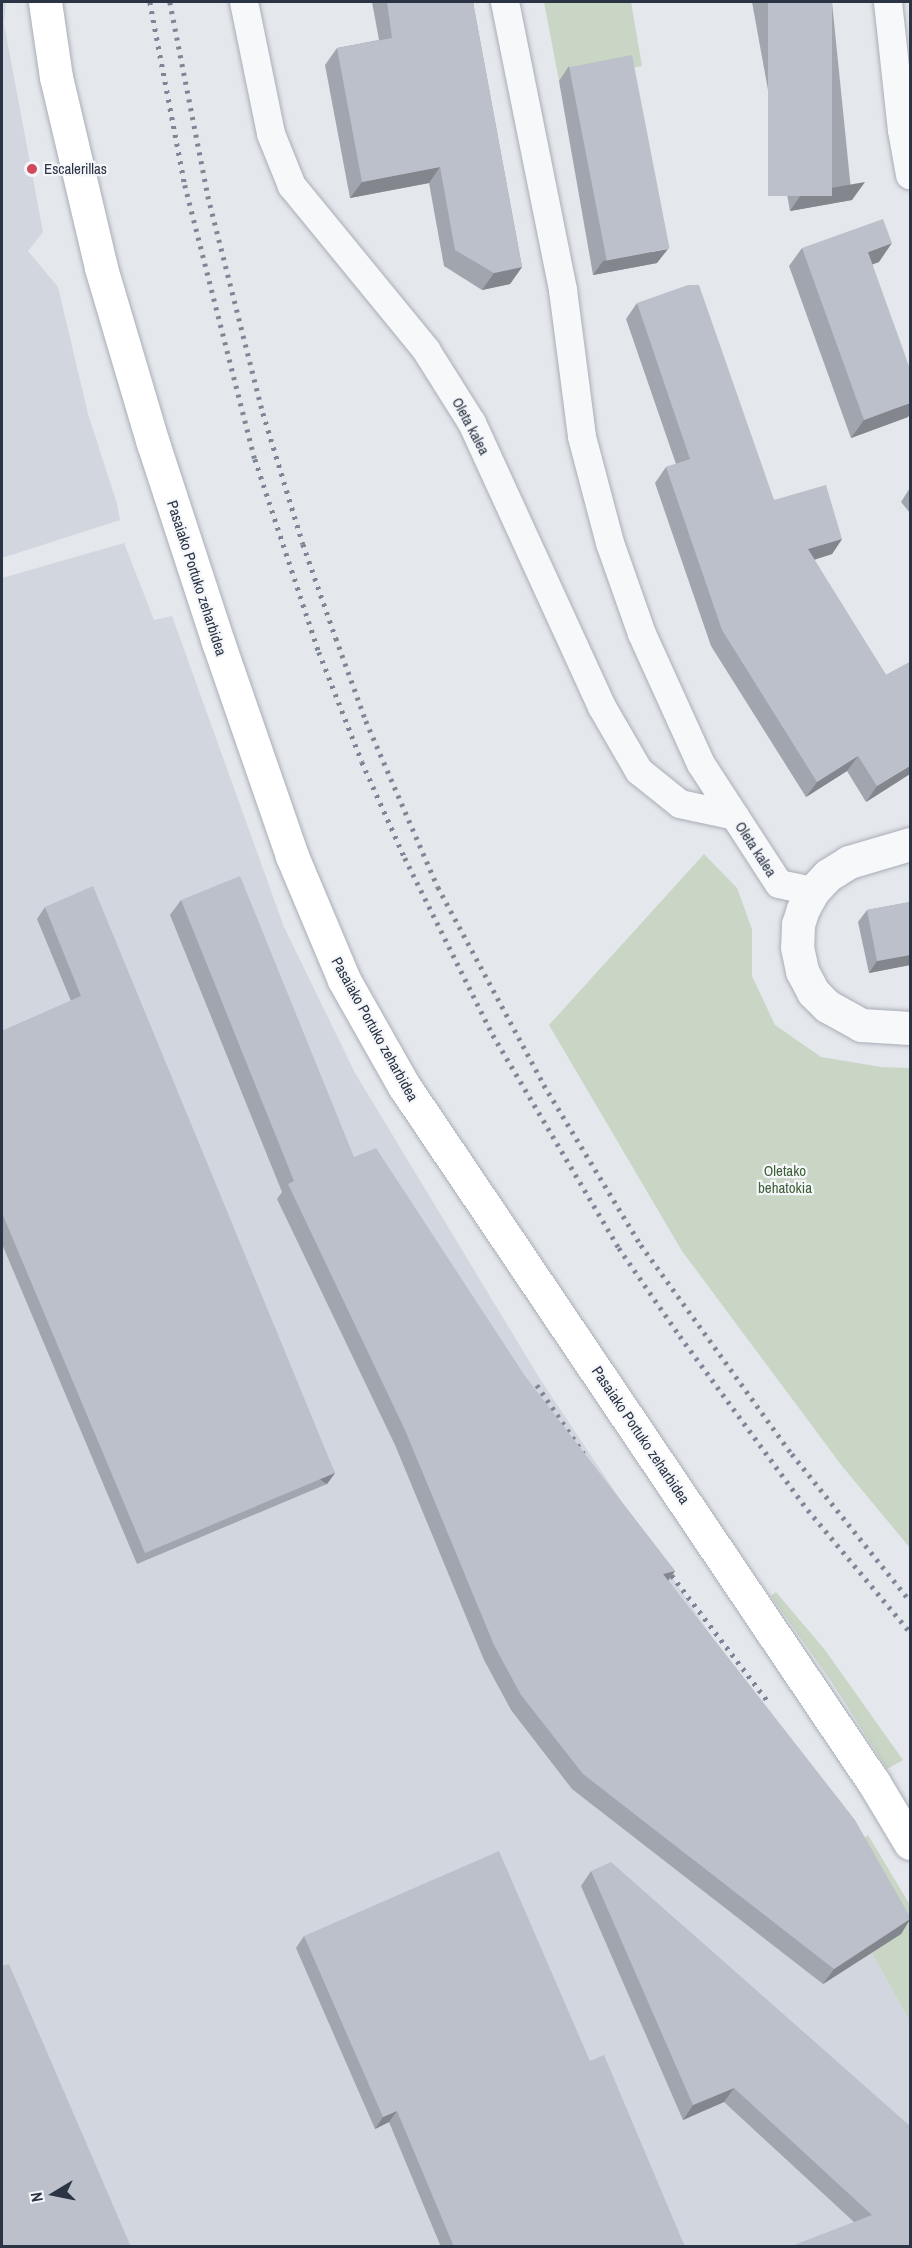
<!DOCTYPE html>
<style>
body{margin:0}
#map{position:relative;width:912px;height:2248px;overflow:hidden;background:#e4e7ec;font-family:"Archivo Narrow",sans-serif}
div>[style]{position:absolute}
.built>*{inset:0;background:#d2d6de}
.green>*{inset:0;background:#c9d6c5}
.roads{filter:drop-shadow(0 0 2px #a9aeb7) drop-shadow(0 0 2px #a9aeb7)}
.minor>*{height:28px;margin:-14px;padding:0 14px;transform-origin:14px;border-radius:14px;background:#f7f8fa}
.tertiary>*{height:33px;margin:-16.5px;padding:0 16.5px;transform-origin:16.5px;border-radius:16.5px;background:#f7f8fa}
.secondary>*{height:33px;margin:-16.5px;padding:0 16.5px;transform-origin:16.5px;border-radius:16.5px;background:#fff}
.rail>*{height:4.5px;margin-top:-2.25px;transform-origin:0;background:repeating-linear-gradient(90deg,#7d8696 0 3px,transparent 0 9px)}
.wall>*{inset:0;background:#a1a5ae}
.shaded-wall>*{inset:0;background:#83868d;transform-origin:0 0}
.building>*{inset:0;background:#bbc0ca;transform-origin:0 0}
.dots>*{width:16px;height:16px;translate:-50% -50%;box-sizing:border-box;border:3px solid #f4f6f9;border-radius:50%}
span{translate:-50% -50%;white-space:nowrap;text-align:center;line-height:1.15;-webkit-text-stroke:4.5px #f4f6f9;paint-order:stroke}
.poi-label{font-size:15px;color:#2b3445}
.left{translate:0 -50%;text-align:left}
.street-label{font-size:15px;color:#2b3445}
.park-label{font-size:15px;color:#3f6138}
.frame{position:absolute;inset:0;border:3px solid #2b3445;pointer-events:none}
.north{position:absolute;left:24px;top:2164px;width:60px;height:60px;-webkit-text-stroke:4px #f4f6f9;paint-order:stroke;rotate:260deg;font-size:16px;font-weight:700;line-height:24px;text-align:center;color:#2b3445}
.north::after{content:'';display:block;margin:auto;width:21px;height:27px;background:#2b3445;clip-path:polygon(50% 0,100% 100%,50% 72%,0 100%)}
</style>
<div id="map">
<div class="built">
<div style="clip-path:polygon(2px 2px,6px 2px,4px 24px,43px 232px,28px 251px,58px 287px,88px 414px,117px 504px,120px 520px,2px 558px)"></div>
<div style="clip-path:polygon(124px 543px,154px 620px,172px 616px,284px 927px,355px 1073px,540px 1379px,844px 1835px,901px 1934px,872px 1953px,910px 2022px,910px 2246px,2px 2246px,2px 578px)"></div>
</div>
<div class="green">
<div style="clip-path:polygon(544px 2px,631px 2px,642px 66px,559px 81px)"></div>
<div style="clip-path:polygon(704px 854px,737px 888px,752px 929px,752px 976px,775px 1025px,821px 1057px,881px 1067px,910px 1068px,910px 1548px,842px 1466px,682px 1251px,549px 1025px)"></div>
<div style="clip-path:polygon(776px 1592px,825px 1650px,903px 1760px,887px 1769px,833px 1684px,771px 1596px)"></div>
<div style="clip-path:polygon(868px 1835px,910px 1905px,910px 2022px,872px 1953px,901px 1933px,852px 1847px)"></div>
</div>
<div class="roads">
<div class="minor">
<div style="left:244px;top:2px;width:135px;rotate:78.4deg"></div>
<div style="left:271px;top:134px;width:56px;rotate:68deg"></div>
<div style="left:292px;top:186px;width:212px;rotate:50.7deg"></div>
<div style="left:426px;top:350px;width:86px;rotate:57.8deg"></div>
<div style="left:472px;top:423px;width:312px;rotate:65.4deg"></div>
<div style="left:602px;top:707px;width:74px;rotate:60deg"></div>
<div style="left:639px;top:771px;width:53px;rotate:38.8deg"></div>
<div style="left:680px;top:804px;width:56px;rotate:12.3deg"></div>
<div style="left:505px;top:2px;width:294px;rotate:78.6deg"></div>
<div style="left:563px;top:290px;width:148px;rotate:82.6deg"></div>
<div style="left:582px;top:437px;width:110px;rotate:75.2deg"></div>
<div style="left:610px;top:543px;width:96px;rotate:70.6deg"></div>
<div style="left:642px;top:634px;width:143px;rotate:65.6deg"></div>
<div style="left:701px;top:764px;width:143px;rotate:57deg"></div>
<div style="left:779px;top:884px;width:35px;rotate:12deg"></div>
<div style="left:888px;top:2px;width:129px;rotate:83.8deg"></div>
<div style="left:902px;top:130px;width:46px;rotate:79.9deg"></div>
</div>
<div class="tertiary">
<div style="left:910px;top:844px;width:64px;rotate:163.6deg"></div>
<div style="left:849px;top:862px;width:25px;rotate:148deg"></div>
<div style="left:828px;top:875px;width:22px;rotate:133deg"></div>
<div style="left:813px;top:891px;width:21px;rotate:119deg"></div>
<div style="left:803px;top:909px;width:16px;rotate:108deg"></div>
<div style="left:798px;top:924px;width:23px;rotate:92deg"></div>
<div style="left:797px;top:947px;width:25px;rotate:78deg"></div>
<div style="left:802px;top:971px;width:24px;rotate:62deg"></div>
<div style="left:813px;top:992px;width:20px;rotate:45deg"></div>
<div style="left:827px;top:1006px;width:39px;rotate:29deg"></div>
<div style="left:861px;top:1025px;width:49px;rotate:3.5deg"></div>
</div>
<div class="secondary">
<div style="left:45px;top:2px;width:76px;rotate:81.7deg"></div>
<div style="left:56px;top:77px;width:196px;rotate:76.7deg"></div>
<div style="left:101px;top:268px;width:183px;rotate:73.5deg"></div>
<div style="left:153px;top:443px;width:209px;rotate:71.9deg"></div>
<div style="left:218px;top:642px;width:226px;rotate:70.9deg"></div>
<div style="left:292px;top:856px;width:134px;rotate:67.2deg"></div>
<div style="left:344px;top:980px;width:122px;rotate:60.5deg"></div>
<div style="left:404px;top:1086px;width:841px;rotate:56.01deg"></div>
<div style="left:874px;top:1783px;width:70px;rotate:59deg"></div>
</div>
</div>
<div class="rail">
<div style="left:150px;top:2px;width:186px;rotate:79.2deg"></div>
<div style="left:185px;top:185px;width:283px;rotate:75.7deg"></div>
<div style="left:255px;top:459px;width:203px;rotate:71.7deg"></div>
<div style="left:319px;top:652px;width:118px;rotate:68.6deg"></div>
<div style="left:362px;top:762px;width:105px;rotate:65.9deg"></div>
<div style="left:405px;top:858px;width:198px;rotate:63.6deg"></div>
<div style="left:493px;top:1035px;width:247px;rotate:59.4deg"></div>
<div style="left:619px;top:1248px;width:107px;rotate:55.3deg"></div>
<div style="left:680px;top:1336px;width:216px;rotate:53.7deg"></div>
<div style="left:808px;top:1510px;width:159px;rotate:50.1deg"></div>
<div style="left:170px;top:2px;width:198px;rotate:78.9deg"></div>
<div style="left:208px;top:196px;width:224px;rotate:75.8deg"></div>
<div style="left:263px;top:413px;width:137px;rotate:73deg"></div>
<div style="left:303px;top:544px;width:100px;rotate:70.7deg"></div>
<div style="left:336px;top:638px;width:88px;rotate:70.1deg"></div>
<div style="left:366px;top:721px;width:181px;rotate:66.6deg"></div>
<div style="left:438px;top:887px;width:225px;rotate:61.8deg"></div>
<div style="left:544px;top:1085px;width:187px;rotate:58.8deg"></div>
<div style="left:641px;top:1245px;width:258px;rotate:54.2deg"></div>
<div style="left:792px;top:1454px;width:189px;rotate:51.2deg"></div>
<div style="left:537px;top:1385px;width:83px;rotate:55.7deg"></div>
<div style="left:661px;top:1561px;width:178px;rotate:52.7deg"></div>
</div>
<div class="wall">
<div style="clip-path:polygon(372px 2px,473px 2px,522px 267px,510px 284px,482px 290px,444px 266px,429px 183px,350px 198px,325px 65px,337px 48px,379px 40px)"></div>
<div style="clip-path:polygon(752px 2px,832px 2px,852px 200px,790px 211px)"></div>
<div style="clip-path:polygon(569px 66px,657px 263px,593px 275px,559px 81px)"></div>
<div style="clip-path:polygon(802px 248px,879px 262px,872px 264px,908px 417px,851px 438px,789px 266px)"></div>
<div style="clip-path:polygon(637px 303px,774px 500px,842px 539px,832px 554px,814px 560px,886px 675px,910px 662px,910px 774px,866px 802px,847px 771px,806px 797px,711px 646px,655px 483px,666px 467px,676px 464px,626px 319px)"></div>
<div style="clip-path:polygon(910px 488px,910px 513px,901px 502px)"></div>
<div style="clip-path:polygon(181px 900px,354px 1157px,675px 1571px,668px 1580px,910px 1917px,910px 1920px,901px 1934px,823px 1984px,572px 1789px,511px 1710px,484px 1660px,395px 1445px,277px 1199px,282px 1192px,170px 915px)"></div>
<div style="clip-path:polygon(910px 902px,910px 965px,869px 973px,858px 922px,867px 910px)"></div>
<div style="clip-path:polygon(45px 907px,335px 1473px,327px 1484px,137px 1564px,2px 1244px,2px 1031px,71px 1001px,37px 919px)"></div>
<div style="clip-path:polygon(591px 1871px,910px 2247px,854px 2222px,724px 2102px,683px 2120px,581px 1886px)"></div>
<div style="clip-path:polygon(304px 1936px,590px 2061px,685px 2247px,441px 2247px,389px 2122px,375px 2129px,296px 1948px)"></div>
</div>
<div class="shaded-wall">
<div style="clip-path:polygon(440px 167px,429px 183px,350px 198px,362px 182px)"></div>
<div style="clip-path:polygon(865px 182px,852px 200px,790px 211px,802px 193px)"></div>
<div style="clip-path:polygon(892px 243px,879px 262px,855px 271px,868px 252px)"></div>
<div style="clip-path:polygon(668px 249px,657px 263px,593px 275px,603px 261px)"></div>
<div style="clip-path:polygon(522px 267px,510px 284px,482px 290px,494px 273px)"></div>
<div style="clip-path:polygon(910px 403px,910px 414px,908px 417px,851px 438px,864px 420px)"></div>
<div style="clip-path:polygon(842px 539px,832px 554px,797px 565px,808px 549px)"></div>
<div style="clip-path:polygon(858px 756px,847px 771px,806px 797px,817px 782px)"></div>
<div style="clip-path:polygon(910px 766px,910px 774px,866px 802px,877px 786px)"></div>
<div style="clip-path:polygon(910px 955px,910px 965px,869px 973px,877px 961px)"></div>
<div style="left:335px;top:1473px;width:14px;height:206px;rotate:126deg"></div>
<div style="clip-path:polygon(675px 1571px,665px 1585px,663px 1574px)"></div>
<div style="clip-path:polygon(910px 1919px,901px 1934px,823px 1984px,834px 1969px)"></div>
<div style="clip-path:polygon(734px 2088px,724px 2102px,683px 2120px,693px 2105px)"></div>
<div style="clip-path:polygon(397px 2111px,389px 2122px,375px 2129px,383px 2117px)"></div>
</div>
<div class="building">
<div style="clip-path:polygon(387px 2px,473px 2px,522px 267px,494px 273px,455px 250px,440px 167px,362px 182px,337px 48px,392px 38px)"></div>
<div style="left:768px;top:2px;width:64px;height:194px"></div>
<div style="left:632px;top:55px;width:197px;height:64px;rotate:79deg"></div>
<div style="clip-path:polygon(883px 219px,892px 243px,868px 252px,910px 369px,910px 403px,864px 420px,802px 248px)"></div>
<div style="clip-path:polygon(688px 285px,699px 285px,774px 500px,826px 485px,842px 539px,808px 549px,886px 675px,910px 662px,910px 766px,877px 786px,858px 756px,817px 782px,722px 630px,666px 467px,690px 459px,637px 303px)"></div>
<div style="clip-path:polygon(240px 876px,354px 1157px,376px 1148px,525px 1376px,675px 1571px,663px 1574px,855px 1820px,910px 1917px,910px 1919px,834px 1969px,583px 1774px,521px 1695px,494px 1645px,405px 1430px,288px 1184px,294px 1181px,181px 900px)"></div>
<div style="clip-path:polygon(93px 886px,335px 1473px,145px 1553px,2px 1213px,2px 1031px,81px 996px,45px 907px)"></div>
<div style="clip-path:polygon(910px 902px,910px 955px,877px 961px,867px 910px)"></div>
<div style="clip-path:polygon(499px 1851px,590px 2061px,604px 2055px,685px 2247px,454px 2247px,397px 2111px,383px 2117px,304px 1936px)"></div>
<div style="clip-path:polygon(611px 1862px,910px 2126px,910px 2247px,789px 2247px,872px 2215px,734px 2088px,693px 2105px,591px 1871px)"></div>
<div style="clip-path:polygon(9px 1964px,131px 2247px,2px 2247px,2px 1966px)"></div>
</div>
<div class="dots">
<div style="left:32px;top:169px;background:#d1495b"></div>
</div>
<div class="poi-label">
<span class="left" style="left:44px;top:169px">Escalerillas</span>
</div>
<div class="street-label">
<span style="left:471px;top:426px;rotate:62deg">Oleta kalea</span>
<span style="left:197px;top:578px;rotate:72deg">Pasaiako Portuko zeharbidea</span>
<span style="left:756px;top:849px;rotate:57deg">Oleta kalea</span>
<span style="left:375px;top:1029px;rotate:61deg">Pasaiako Portuko zeharbidea</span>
<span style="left:641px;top:1435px;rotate:56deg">Pasaiako Portuko zeharbidea</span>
</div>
<div class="park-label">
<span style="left:785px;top:1179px">Oletako<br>behatokia</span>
</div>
<div class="frame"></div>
<div class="north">N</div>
</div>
